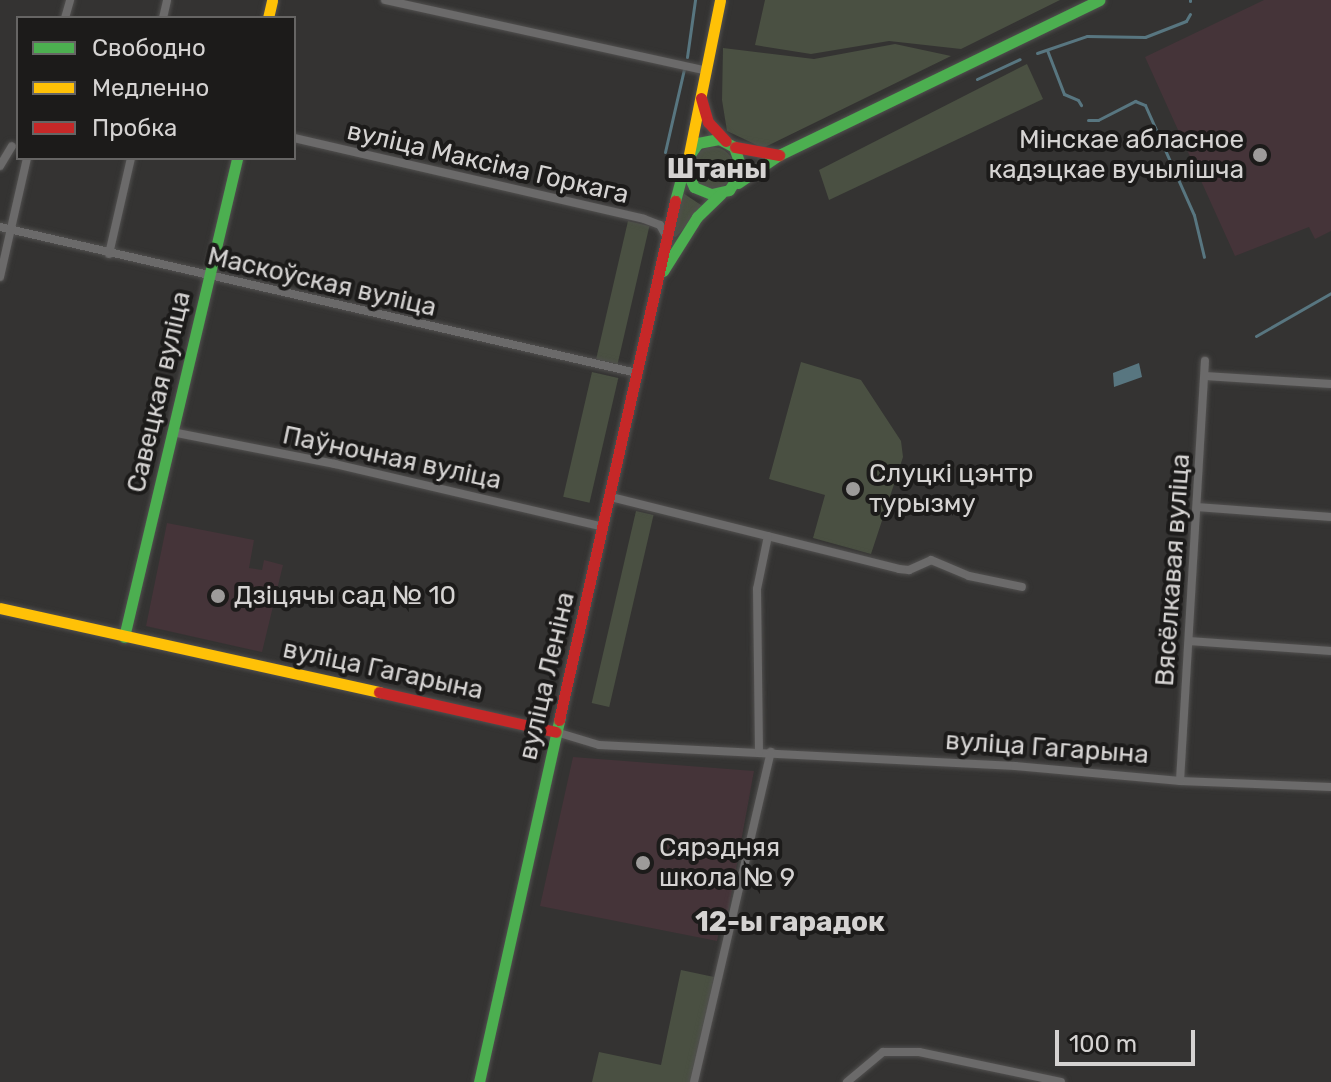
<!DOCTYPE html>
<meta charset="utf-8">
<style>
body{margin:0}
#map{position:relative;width:1331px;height:1082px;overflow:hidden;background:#343332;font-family:Rubik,sans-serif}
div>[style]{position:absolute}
.education>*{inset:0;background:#453439}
.green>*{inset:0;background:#4a5042;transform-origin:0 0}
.round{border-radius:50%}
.water>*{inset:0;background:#587680}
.stream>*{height:3px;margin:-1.5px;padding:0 1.5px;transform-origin:1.5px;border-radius:1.5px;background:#587680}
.roads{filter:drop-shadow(0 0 2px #51504f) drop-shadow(0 0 2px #51504f)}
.street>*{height:8px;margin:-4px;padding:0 4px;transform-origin:4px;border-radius:4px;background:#6b6a6a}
.fast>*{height:11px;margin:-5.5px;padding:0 5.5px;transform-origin:5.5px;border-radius:5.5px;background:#4caf50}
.slow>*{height:11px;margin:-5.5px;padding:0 5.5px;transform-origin:5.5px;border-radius:5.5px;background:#ffc107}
.jam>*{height:11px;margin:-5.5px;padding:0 5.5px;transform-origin:5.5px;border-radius:5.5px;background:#c62828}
.dots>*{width:22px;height:22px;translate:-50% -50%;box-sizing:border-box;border:4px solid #1c1b1a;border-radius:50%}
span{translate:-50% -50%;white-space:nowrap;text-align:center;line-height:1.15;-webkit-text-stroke:8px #1c1b1a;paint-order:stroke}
.poi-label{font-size:26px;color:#d5d3d2}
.right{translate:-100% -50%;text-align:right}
.left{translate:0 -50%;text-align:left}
.street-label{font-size:26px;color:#d5d3d2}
.neighbourhood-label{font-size:28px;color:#d5d3d2;font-weight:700}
.legend{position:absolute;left:16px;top:16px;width:280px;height:144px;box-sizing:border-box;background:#1c1b1a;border:2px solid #666564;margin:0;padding:10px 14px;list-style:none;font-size:24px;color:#d5d3d2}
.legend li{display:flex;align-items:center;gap:16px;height:40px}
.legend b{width:40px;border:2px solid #666564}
.scale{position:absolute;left:1055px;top:1030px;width:140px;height:36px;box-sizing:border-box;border:4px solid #d5d3d2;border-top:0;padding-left:10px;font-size:24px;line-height:28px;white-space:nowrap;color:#d5d3d2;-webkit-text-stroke:6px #1c1b1a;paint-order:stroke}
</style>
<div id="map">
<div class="education">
<div style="clip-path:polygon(1264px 0,1331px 0,1331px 231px,1315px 239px,1309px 227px,1235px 256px,1145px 57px)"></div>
<div style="clip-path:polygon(167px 523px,254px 540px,249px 568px,262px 570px,264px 560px,283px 565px,262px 652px,146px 626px)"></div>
<div style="clip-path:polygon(573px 757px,754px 771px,727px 918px,722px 918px,717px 941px,540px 906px)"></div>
</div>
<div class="green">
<div style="clip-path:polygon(765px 0,1060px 0,961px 49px,889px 41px,811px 54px,755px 45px)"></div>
<div style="clip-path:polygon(895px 44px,951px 56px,763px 148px,727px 131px,722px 100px,723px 48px,814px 59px)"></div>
<div style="clip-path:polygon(1027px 64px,1043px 99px,829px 200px,819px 170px)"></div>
<div class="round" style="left:692px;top:147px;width:42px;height:42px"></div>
<div style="clip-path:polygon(683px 193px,704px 207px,676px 237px,671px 236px)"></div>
<div style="left:628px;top:221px;width:22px;height:142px;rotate:13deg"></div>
<div style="clip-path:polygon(801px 362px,861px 380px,901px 441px,903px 457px,871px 554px,813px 538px,825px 495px,769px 479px)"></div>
<div style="left:592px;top:372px;width:27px;height:128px;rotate:13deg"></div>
<div style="left:636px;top:511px;width:18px;height:197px;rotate:13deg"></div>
<div style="clip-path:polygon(681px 970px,714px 977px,692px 1082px,592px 1082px,599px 1052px,661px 1065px)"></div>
</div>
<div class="water">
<div style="clip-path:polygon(1139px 363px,1142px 377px,1114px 387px,1113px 373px)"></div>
</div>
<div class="stream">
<div style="left:1190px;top:1px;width:1px;rotate:-90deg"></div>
<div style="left:1047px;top:50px;width:47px;rotate:68.9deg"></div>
<div style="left:1064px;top:94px;width:15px;rotate:23deg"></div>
<div style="left:1078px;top:100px;width:6px;rotate:59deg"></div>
<div style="left:1037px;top:53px;width:53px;rotate:-18.8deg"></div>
<div style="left:1087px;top:36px;width:58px;rotate:1deg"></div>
<div style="left:1145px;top:37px;width:44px;rotate:-21.3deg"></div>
<div style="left:1186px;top:21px;width:8px;rotate:-60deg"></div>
<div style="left:687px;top:57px;width:58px;rotate:-82deg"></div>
<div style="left:977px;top:79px;width:47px;rotate:-24.9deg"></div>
<div style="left:1088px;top:120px;width:10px"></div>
<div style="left:1098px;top:120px;width:42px;rotate:-27.2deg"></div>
<div style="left:1135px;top:101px;width:11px;rotate:22deg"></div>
<div style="left:1145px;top:105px;width:120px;rotate:66deg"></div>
<div style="left:1194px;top:215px;width:43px;rotate:76.6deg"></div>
<div style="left:665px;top:152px;width:85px;rotate:-77.1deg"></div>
<div style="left:1256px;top:336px;width:86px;rotate:-29.8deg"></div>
</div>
<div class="roads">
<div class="street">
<div style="left:385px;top:0;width:327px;rotate:12.4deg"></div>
<div style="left:65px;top:18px;width:19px;rotate:-74deg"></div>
<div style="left:163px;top:18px;width:18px;rotate:-77deg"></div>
<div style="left:294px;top:138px;width:359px;rotate:13deg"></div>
<div style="left:644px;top:219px;width:17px;rotate:21deg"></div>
<div style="left:660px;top:225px;width:10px;rotate:61deg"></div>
<div style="left:0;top:166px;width:23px;rotate:-59deg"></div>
<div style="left:0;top:227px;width:654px;rotate:12.91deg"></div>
<div style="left:109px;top:254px;width:98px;rotate:-77.1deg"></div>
<div style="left:0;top:277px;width:122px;rotate:-77.2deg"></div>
<div style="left:1205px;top:376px;width:126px;rotate:3.6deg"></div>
<div style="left:172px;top:432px;width:166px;rotate:11.1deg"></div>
<div style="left:335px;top:464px;width:275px;rotate:13.2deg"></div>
<div style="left:611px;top:497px;width:297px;rotate:14deg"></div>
<div style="left:899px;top:569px;width:10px;rotate:6deg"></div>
<div style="left:909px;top:570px;width:24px;rotate:-24deg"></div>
<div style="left:931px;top:560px;width:41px;rotate:22.8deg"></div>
<div style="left:969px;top:576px;width:54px;rotate:11.7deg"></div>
<div style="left:1197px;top:507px;width:134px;rotate:4.3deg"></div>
<div style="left:1189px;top:641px;width:142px;rotate:4deg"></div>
<div style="left:556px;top:732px;width:45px;rotate:16.8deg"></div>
<div style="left:599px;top:745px;width:417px;rotate:2.9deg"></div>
<div style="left:1015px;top:766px;width:166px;rotate:5.2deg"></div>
<div style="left:1180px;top:781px;width:151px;rotate:2.3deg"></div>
<div style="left:759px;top:752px;width:163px;rotate:-90.7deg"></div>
<div style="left:757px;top:589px;width:54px;rotate:-78.3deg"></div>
<div style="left:1180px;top:781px;width:421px;rotate:-86.6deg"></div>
<div style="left:694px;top:1082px;width:339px;rotate:-76.9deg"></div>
<div style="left:847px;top:1082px;width:47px;rotate:-39.8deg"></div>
<div style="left:883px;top:1052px;width:36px"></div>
<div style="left:919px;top:1052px;width:145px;rotate:11.9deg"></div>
</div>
<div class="fast">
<div style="left:738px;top:183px;width:50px;rotate:-34.3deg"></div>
<div style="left:779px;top:155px;width:356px;rotate:-25.8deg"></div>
<div style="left:675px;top:201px;width:42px;rotate:-75deg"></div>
<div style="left:686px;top:160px;width:21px;rotate:-55deg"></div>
<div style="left:698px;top:143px;width:21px;rotate:-11deg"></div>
<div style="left:719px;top:139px;width:17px;rotate:28deg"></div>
<div style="left:734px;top:147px;width:24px;rotate:71deg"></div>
<div style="left:742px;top:170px;width:24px;rotate:123deg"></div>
<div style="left:729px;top:190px;width:18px;rotate:167deg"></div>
<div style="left:711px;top:194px;width:18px;rotate:-158deg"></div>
<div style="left:694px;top:187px;width:19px;rotate:-115deg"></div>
<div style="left:686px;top:170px;width:10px;rotate:-90deg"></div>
<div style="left:663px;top:271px;width:64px;rotate:-57.8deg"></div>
<div style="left:697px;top:217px;width:33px;rotate:-44deg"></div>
<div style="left:124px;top:637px;width:492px;rotate:-76.7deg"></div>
<div style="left:479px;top:1082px;width:371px;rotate:-77.5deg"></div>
</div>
<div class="slow">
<div style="left:268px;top:18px;width:18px;rotate:-77deg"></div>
<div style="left:689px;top:154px;width:157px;rotate:-78.6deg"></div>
<div style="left:0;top:608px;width:388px;rotate:12.5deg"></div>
</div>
<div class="jam">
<div style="left:701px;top:98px;width:25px;rotate:74deg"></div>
<div style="left:708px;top:122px;width:26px;rotate:47deg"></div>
<div style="left:735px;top:147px;width:45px;rotate:10.3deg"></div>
<div style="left:379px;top:692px;width:181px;rotate:12.7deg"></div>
<div style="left:559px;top:720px;width:532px;rotate:-77.4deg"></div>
</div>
</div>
<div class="dots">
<div style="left:1260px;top:155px;background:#9d9b9a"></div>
<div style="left:853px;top:489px;background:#9d9b9a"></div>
<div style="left:218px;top:596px;background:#9d9b9a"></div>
<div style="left:643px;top:863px;background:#9d9b9a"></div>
</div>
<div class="poi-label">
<span class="right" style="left:1244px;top:155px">Мінскае абласное<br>кадэцкае вучылішча</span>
<span class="left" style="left:869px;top:489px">Слуцкі цэнтр<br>турызму</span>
<span class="left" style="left:234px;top:596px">Дзіцячы сад № 10</span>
<span class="left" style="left:659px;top:863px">Сярэдняя<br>школа № 9</span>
</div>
<div class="street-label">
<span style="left:488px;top:163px;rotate:13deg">вуліца Максіма Горкага</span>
<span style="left:322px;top:282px;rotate:13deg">Маскоўская вуліца</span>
<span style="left:159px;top:392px;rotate:-77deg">Савецкая вуліца</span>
<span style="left:392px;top:458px;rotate:12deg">Паўночная вуліца</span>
<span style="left:1173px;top:570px;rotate:-86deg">Вясёлкавая вуліца</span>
<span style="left:383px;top:670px;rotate:12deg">вуліца Гагарына</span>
<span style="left:547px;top:676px;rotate:-77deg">вуліца Леніна</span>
<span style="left:1047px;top:748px;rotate:4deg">вуліца Гагарына</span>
</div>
<div class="neighbourhood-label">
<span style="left:717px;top:169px">Штаны</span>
<span style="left:790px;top:922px">12-ы гарадок</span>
</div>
<ul class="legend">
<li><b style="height:10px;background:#4caf50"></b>Свободно</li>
<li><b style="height:10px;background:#ffc107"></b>Медленно</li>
<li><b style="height:10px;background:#c62828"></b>Пробка</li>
</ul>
<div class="scale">100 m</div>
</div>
